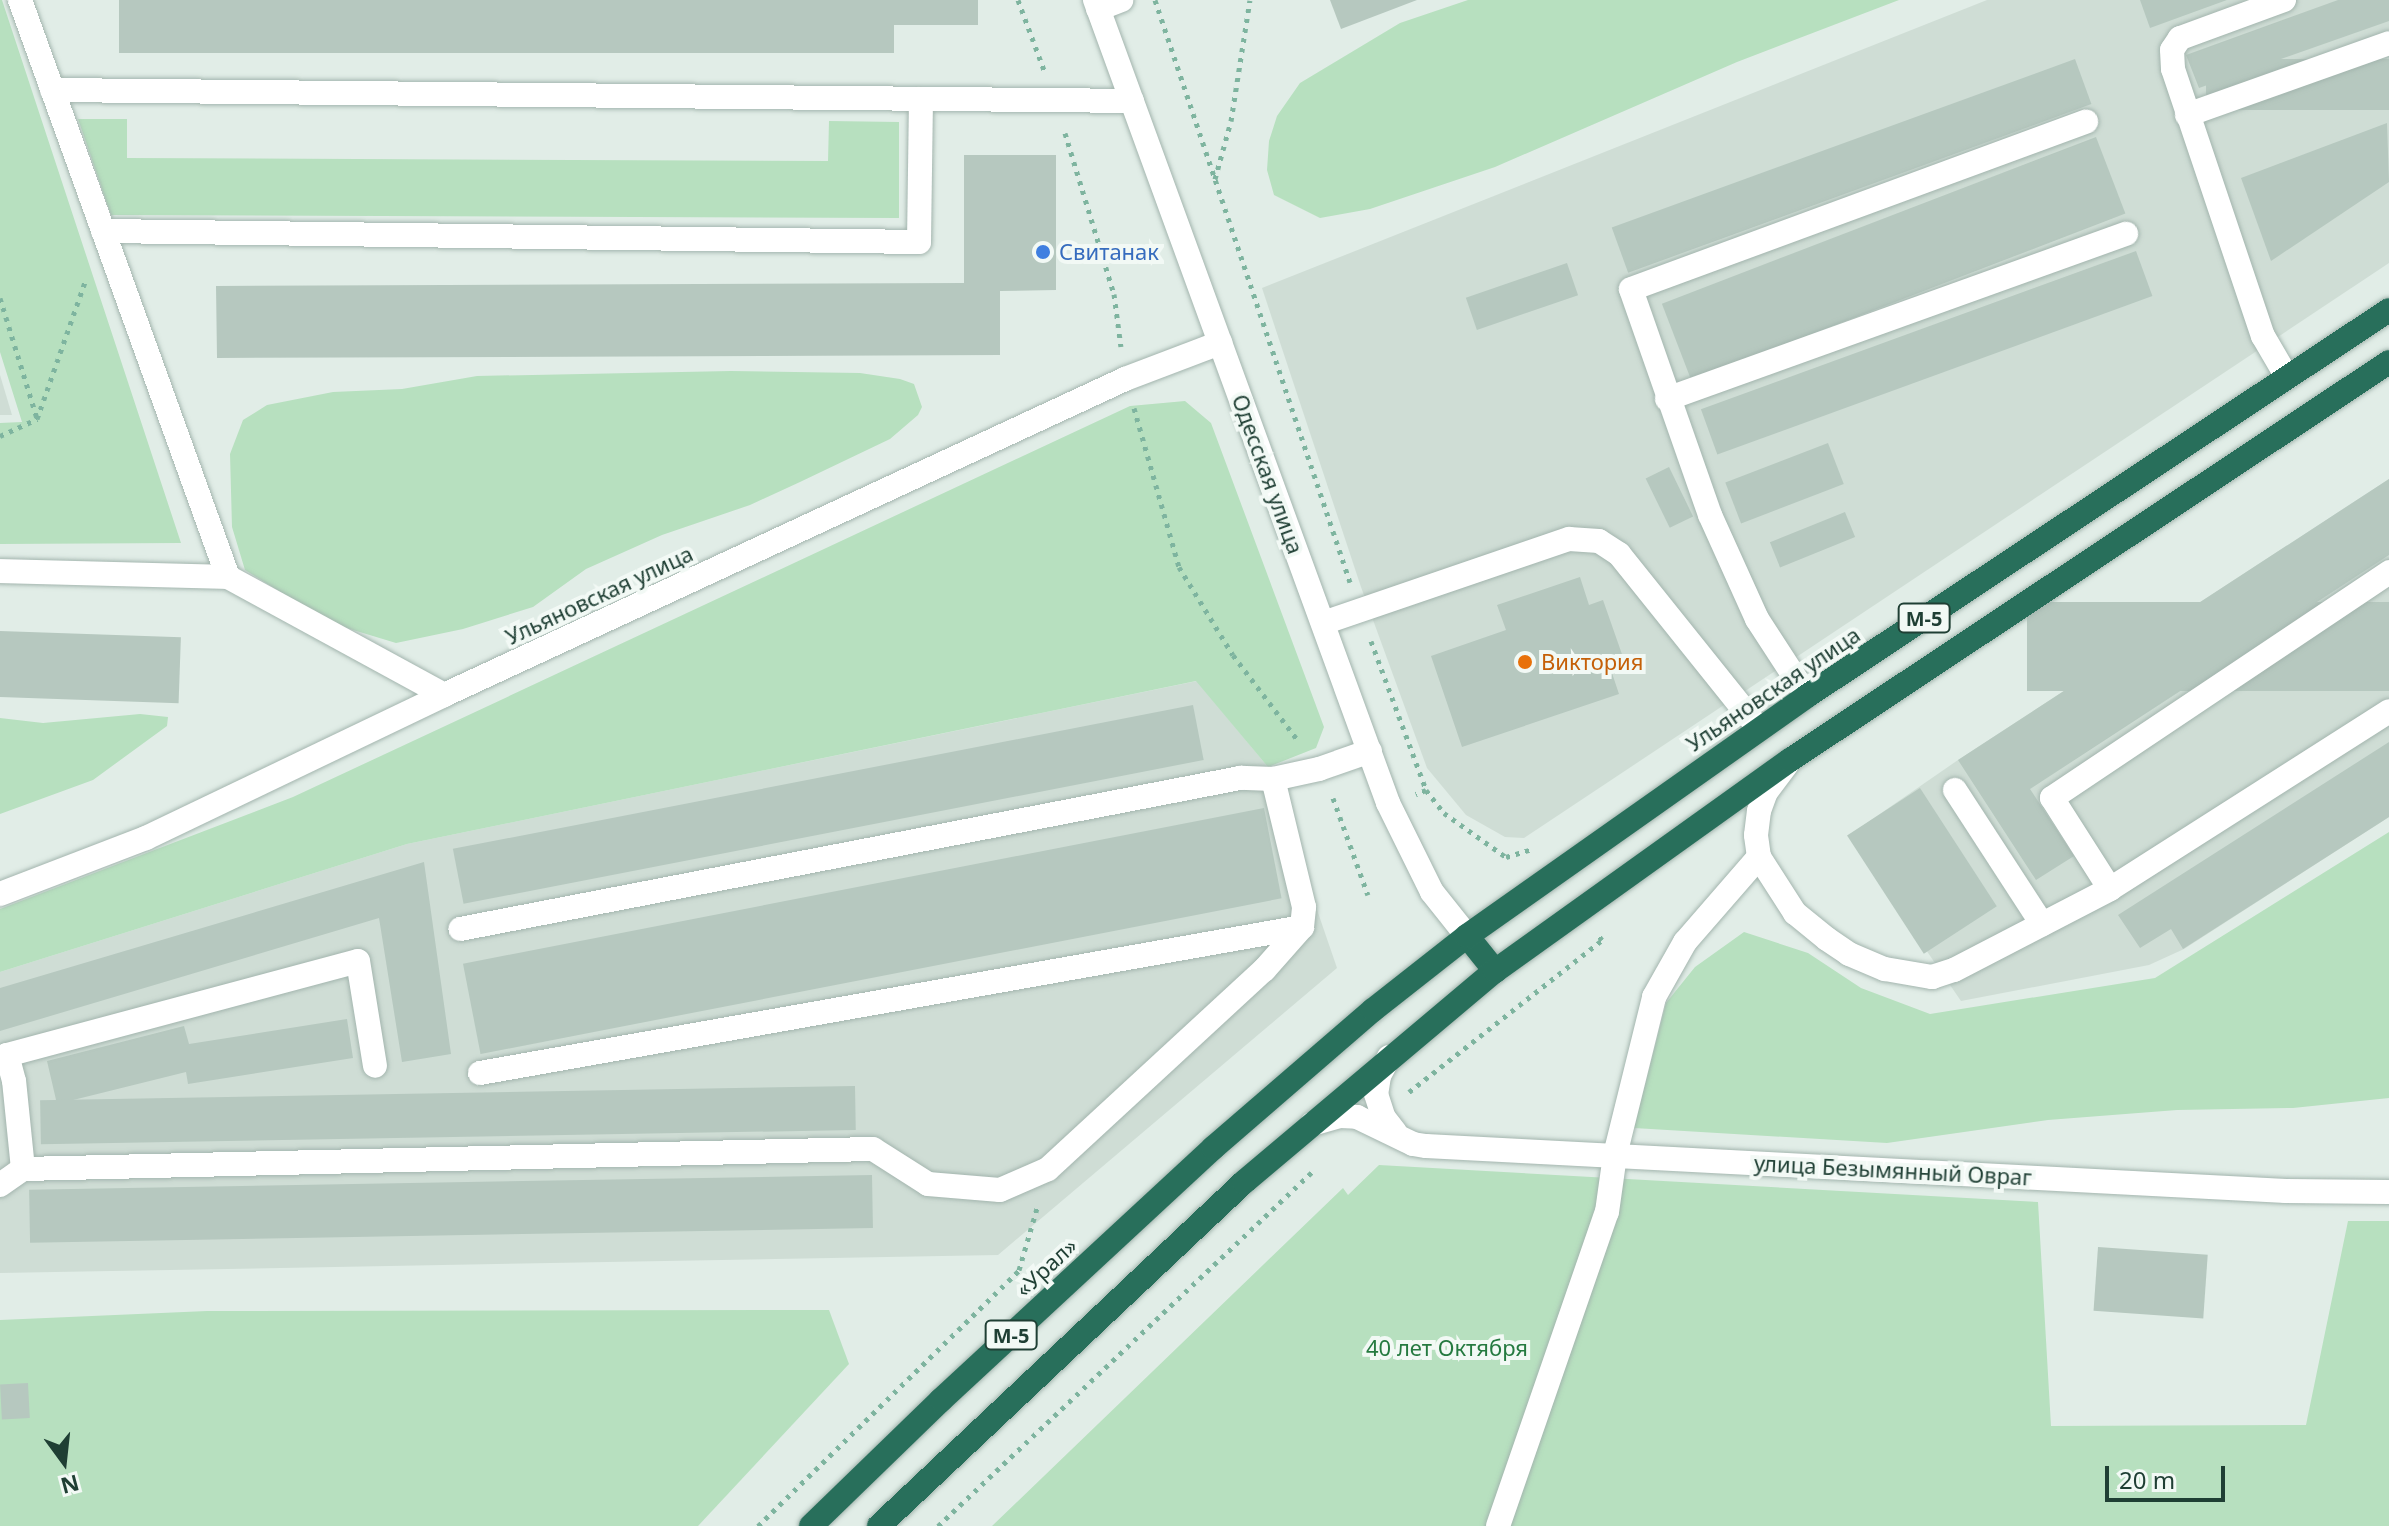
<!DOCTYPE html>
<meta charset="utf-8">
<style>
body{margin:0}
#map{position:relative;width:2389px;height:1526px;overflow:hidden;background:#e1ede7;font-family:"Noto Sans",sans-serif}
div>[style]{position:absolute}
.built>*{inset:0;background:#cfddd5}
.green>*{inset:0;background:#b7e0bf}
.building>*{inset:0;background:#b6c8bf;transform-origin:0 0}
.path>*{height:5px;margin-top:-2.5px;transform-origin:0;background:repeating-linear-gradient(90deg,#7eb49f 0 4px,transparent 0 10px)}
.roads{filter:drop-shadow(0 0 2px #a3b5ae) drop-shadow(0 0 2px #a3b5ae)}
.minor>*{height:24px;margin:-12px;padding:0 12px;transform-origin:12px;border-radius:12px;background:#fff}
.highway>*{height:24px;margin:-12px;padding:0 12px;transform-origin:12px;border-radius:12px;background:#286f5b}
.dots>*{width:22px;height:22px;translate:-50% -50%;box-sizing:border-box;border:4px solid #f2f9f5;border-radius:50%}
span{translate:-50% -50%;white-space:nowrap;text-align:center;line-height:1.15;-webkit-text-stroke:8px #f2f9f5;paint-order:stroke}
.shield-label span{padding:2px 6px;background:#f2f9f5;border:2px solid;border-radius:6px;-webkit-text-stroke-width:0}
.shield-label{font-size:20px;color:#1f3f34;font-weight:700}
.shop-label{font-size:22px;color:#366cbe}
.left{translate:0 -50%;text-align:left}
.street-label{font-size:22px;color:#1f3f34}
.food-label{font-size:22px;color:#c56008}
.park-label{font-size:22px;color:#257a40}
.north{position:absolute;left:24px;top:1422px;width:80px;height:80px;-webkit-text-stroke:6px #f2f9f5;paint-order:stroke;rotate:165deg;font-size:22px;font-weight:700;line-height:32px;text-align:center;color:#1f3f34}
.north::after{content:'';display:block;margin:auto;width:28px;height:36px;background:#1f3f34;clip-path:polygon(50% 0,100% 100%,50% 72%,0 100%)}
.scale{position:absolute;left:2105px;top:1466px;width:120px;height:36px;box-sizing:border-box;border:4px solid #1f3f34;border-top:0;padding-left:10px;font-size:24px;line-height:28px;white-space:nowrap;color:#1f3f34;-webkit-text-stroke:6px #f2f9f5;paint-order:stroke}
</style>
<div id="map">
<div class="built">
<div style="clip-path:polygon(1987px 0,2389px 0,2389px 263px,1524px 838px,1505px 837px,1466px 815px,1427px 768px,1361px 587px,1262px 288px)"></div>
<div style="clip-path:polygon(0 375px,12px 415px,0 415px)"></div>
<div style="clip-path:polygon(2389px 479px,2389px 817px,2184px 949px,2149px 965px,1961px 1001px,1848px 836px,1958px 760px)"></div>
<div style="clip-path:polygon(1197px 681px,1268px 767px,1337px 968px,998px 1255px,0 1273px,0 972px,407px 844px)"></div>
</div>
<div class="green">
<div style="clip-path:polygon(0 0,2px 0,181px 543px,0 544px,0 423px,22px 422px,0 352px)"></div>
<div style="clip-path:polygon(1468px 0,1899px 0,1737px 62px,1495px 167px,1370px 209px,1320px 218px,1274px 195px,1267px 170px,1269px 141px,1277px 116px,1300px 83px,1400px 23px)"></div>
<div style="clip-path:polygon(78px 119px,127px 119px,127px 158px,828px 161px,829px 121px,899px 122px,899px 218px,111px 215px)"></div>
<div style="clip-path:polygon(731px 371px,860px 373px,900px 379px,914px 384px,922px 407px,918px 415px,890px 439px,800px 482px,750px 505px,662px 535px,586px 569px,533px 607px,463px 629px,396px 643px,330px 623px,245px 570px,232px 527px,230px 454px,243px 420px,267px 405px,333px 392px,402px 389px,477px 376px)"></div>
<div style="clip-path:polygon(1185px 401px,1211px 423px,1324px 727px,1316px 748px,1268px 767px,1196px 681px,407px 844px,0 972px,0 909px,293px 797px,1130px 406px)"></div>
<div style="clip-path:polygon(140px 714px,168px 717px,167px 726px,93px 780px,0 814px,0 718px,43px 723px)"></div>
<div style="clip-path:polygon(2389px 832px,2389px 1098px,2293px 1108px,2177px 1110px,2048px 1120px,1887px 1143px,1634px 1128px,1666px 1003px,1695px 967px,1744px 932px,1808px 953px,1861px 988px,1930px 1014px,2155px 978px)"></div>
<div style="clip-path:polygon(1379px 1165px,2038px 1202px,2051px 1426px,2306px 1425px,2348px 1221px,2389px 1221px,2389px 1526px,992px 1526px,1343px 1188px,1348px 1195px)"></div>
<div style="clip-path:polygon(829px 1310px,849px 1364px,698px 1526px,0 1526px,0 1320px,207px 1311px)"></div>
</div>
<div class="building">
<div style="clip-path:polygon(119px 0,978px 0,978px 25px,894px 25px,894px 53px,119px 53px)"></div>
<div style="clip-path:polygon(1330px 0,1417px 0,1341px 29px)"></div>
<div style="clip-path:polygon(2140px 0,2227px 0,2150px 28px)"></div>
<div style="clip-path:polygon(2338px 0,2389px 0,2389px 21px,2199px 88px,2186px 55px)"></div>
<div style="left:2075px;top:59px;width:48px;height:493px;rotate:70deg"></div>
<div style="left:2389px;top:59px;width:51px;height:183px;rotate:90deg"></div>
<div style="clip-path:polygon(2387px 123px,2389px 182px,2271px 261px,2241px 178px)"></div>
<div style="left:2096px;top:137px;width:82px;height:465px;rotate:69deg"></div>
<div style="clip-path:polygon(964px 155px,1056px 155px,1056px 290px,1000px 291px,1000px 355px,217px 358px,216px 286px,964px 283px)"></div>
<div style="left:2136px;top:251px;width:48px;height:463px;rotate:70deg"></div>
<div style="left:1567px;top:263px;width:34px;height:107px;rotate:71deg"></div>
<div style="left:1828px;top:443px;width:44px;height:110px;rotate:69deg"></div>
<div style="left:1669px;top:467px;width:55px;height:26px;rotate:64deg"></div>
<div style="clip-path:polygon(2389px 479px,2389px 555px,2030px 789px,2074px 856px,2036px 880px,1958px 760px)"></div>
<div style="left:1845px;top:512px;width:27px;height:81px;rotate:68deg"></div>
<div style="clip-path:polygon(1580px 577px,1589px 605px,1603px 600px,1624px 660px,1609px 664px,1619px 694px,1462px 747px,1431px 656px,1506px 630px,1497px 605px)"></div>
<div style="left:2389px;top:602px;width:89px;height:362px;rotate:90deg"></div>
<div style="left:0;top:631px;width:181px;height:66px;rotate:2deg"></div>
<div style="left:1193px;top:705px;width:56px;height:754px;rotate:79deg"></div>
<div style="clip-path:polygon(2389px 742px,2389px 817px,2183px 949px,2171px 929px,2140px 948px,2118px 915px)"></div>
<div style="left:1920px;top:788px;width:141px;height:87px;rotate:57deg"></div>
<div style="left:1264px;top:808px;width:92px;height:816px;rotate:79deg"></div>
<div style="clip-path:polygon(424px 862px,451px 1054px,402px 1062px,379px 918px,0 1031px,0 988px)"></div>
<div style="clip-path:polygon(347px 1019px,353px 1058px,188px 1084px,186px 1072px,57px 1104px,47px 1061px,184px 1026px,189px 1044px)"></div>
<div style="left:855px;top:1086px;width:44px;height:815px;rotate:89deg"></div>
<div style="left:872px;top:1175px;width:53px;height:843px;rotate:89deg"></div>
<div style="left:2098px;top:1247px;width:110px;height:64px;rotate:4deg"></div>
<div style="left:28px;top:1383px;width:35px;height:28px;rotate:87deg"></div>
</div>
<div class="path">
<div style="left:1018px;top:0;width:75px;rotate:69.6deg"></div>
<div style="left:1155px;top:0;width:614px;rotate:71.48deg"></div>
<div style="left:1065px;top:133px;width:168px;rotate:73.1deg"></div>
<div style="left:1114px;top:294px;width:53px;rotate:82.5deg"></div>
<div style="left:1215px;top:179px;width:60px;rotate:-74.6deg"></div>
<div style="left:1231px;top:121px;width:122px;rotate:-81.1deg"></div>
<div style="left:0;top:298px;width:126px;rotate:72.9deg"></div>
<div style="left:1134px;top:408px;width:165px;rotate:74.2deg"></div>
<div style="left:1179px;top:567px;width:103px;rotate:58.5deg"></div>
<div style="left:1233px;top:655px;width:109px;rotate:52.8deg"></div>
<div style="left:0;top:436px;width:41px;rotate:-24.7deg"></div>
<div style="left:37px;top:419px;width:145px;rotate:-70.7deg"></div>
<div style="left:1371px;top:641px;width:159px;rotate:69.7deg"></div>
<div style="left:1426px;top:790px;width:11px;rotate:158deg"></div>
<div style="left:1426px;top:790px;width:29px;rotate:52deg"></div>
<div style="left:1444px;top:813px;width:76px;rotate:35.4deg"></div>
<div style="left:1506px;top:857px;width:27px;rotate:-17deg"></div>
<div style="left:1333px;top:798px;width:103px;rotate:70.2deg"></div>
<div style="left:1409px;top:1092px;width:246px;rotate:-38.2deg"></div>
<div style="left:1602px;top:940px;width:5px;rotate:-127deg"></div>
<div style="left:758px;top:1526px;width:366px;rotate:-44.4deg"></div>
<div style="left:1019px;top:1270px;width:65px;rotate:-73.8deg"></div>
<div style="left:938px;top:1526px;width:515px;rotate:-43.43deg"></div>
</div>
<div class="roads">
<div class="minor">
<div style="left:20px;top:0;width:613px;rotate:70.18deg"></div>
<div style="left:228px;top:577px;width:246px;rotate:28.6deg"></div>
<div style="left:1095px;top:0;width:855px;rotate:69.95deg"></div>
<div style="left:1388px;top:803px;width:99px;rotate:63.7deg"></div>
<div style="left:1432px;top:892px;width:56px;rotate:51.5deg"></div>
<div style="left:2284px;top:0;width:111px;rotate:159.9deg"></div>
<div style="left:2180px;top:38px;width:14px;rotate:124deg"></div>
<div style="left:2172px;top:50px;width:19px;rotate:87deg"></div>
<div style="left:2173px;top:69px;width:282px;rotate:71.4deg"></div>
<div style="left:2263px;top:336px;width:48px;rotate:59.7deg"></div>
<div style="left:1098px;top:9px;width:25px;rotate:-21deg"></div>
<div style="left:52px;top:90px;width:1080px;rotate:0.58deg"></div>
<div style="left:2187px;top:115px;width:214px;rotate:-19.6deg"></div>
<div style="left:103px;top:231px;width:816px;rotate:0.77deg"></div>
<div style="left:919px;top:242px;width:143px;rotate:-89.2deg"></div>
<div style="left:1667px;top:399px;width:488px;rotate:-19.8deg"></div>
<div style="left:0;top:571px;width:228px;rotate:1.5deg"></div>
<div style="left:1323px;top:623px;width:260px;rotate:-18.9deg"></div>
<div style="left:1569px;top:539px;width:30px;rotate:4deg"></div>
<div style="left:1599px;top:541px;width:24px;rotate:33deg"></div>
<div style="left:1619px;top:554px;width:224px;rotate:51.3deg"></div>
<div style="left:1807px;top:696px;width:92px;rotate:-123deg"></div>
<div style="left:1757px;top:619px;width:114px;rotate:-114.3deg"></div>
<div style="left:1710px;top:515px;width:239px;rotate:-109.3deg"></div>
<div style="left:1631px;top:289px;width:485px;rotate:-20.2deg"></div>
<div style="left:1273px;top:779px;width:47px;rotate:-12.3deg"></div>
<div style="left:1319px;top:769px;width:54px;rotate:-19.4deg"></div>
<div style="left:1955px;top:790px;width:160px;rotate:57deg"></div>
<div style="left:1759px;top:857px;width:67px;rotate:57.3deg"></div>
<div style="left:1795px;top:913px;width:41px;rotate:39.1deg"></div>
<div style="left:1827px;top:939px;width:27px;rotate:34deg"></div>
<div style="left:1849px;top:954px;width:39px;rotate:23deg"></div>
<div style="left:1885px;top:969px;width:48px;rotate:9.7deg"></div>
<div style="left:1932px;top:977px;width:23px;rotate:-18deg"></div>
<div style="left:1954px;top:970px;width:176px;rotate:-27.4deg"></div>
<div style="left:2110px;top:889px;width:331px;rotate:-32.5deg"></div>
<div style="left:2110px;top:889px;width:108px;rotate:-122.5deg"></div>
<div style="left:2052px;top:798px;width:406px;rotate:-33.8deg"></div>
<div style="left:0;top:894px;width:156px;rotate:-21deg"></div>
<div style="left:146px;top:838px;width:331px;rotate:-25.6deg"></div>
<div style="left:444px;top:695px;width:751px;rotate:-24.89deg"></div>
<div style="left:1125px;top:379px;width:102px;rotate:-20.8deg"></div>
<div style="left:1389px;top:1057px;width:21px;rotate:118deg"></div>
<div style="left:1379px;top:1076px;width:18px;rotate:99deg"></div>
<div style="left:1376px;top:1094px;width:25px;rotate:72deg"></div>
<div style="left:1384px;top:1118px;width:18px;rotate:52deg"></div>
<div style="left:480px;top:1073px;width:835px;rotate:-10.07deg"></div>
<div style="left:1312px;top:1124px;width:29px;rotate:-16deg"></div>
<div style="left:1340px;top:1116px;width:17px;rotate:3deg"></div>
<div style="left:1357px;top:1117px;width:62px;rotate:25.7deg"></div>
<div style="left:1413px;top:1144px;width:13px;rotate:9deg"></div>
<div style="left:1426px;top:1146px;width:861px;rotate:3deg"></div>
<div style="left:2286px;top:1191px;width:103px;rotate:0.6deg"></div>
<div style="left:23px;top:1169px;width:88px;rotate:-95.8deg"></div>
<div style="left:14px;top:1081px;width:27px;rotate:-105deg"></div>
<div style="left:7px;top:1055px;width:363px;rotate:-15deg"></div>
<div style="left:358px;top:961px;width:106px;rotate:80.8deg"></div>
<div style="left:0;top:1185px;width:28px;rotate:-35deg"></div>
<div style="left:23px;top:1169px;width:850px;rotate:-1.35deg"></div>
<div style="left:873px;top:1149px;width:65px;rotate:32.5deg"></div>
<div style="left:928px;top:1184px;width:72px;rotate:4.8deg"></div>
<div style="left:1000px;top:1190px;width:52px;rotate:-23.6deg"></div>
<div style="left:1048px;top:1169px;width:294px;rotate:-42.7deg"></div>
<div style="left:1264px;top:970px;width:57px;rotate:-48.5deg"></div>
<div style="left:1302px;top:927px;width:20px;rotate:-84deg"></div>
<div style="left:1304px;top:907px;width:132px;rotate:-103.6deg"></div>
<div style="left:1273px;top:779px;width:33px;rotate:-178deg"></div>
<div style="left:1240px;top:778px;width:794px;rotate:169.04deg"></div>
<div style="left:1498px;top:1526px;width:332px;rotate:-70.9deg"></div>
<div style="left:1607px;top:1212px;width:58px;rotate:-82deg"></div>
<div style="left:1615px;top:1155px;width:163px;rotate:-76.1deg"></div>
<div style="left:1654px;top:997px;width:63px;rotate:-60.6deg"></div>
<div style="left:1685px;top:942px;width:113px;rotate:-49deg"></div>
<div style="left:1759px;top:857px;width:22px;rotate:-98deg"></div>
<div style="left:1756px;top:835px;width:24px;rotate:-83deg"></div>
<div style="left:1759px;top:811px;width:20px;rotate:-70deg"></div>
<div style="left:1766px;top:792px;width:34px;rotate:-53deg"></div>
</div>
<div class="highway">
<div style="left:1467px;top:936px;width:45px;rotate:51.3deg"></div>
<div style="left:811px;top:1526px;width:181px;rotate:-44.1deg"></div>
<div style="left:941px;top:1400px;width:371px;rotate:-42.8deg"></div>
<div style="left:1213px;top:1148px;width:211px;rotate:-40.8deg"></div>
<div style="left:1373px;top:1010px;width:120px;rotate:-38.2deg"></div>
<div style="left:1467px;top:936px;width:416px;rotate:-35.2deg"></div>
<div style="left:1807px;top:696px;width:698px;rotate:-33.55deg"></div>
<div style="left:879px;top:1526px;width:502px;rotate:-43.3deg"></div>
<div style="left:1244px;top:1182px;width:328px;rotate:-40.1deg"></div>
<div style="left:1495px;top:971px;width:363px;rotate:-35.6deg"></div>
<div style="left:1790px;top:760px;width:719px;rotate:-33.6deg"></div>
</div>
</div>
<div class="dots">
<div style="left:1043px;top:252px;background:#3f7fe0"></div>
<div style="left:1525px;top:662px;background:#e8710a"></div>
</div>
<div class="shield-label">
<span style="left:1924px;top:618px">М-5</span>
<span style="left:1011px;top:1335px">М-5</span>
</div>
<div class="shop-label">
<span class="left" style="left:1059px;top:252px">Свитанак</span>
</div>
<div class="street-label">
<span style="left:1268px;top:474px;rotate:70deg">Одесская улица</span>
<span style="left:599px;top:595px;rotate:-25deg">Ульяновская улица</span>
<span style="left:1773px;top:689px;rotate:-34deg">Ульяновская улица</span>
<span style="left:1893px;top:1170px;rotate:3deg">улица Безымянный Овраг</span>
<span style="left:1046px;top:1267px;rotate:-43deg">«Урал»</span>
</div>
<div class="food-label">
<span class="left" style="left:1541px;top:662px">Виктория</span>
</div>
<div class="park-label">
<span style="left:1447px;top:1348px">40 лет Октября</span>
</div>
<div class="north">N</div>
<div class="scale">20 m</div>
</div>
